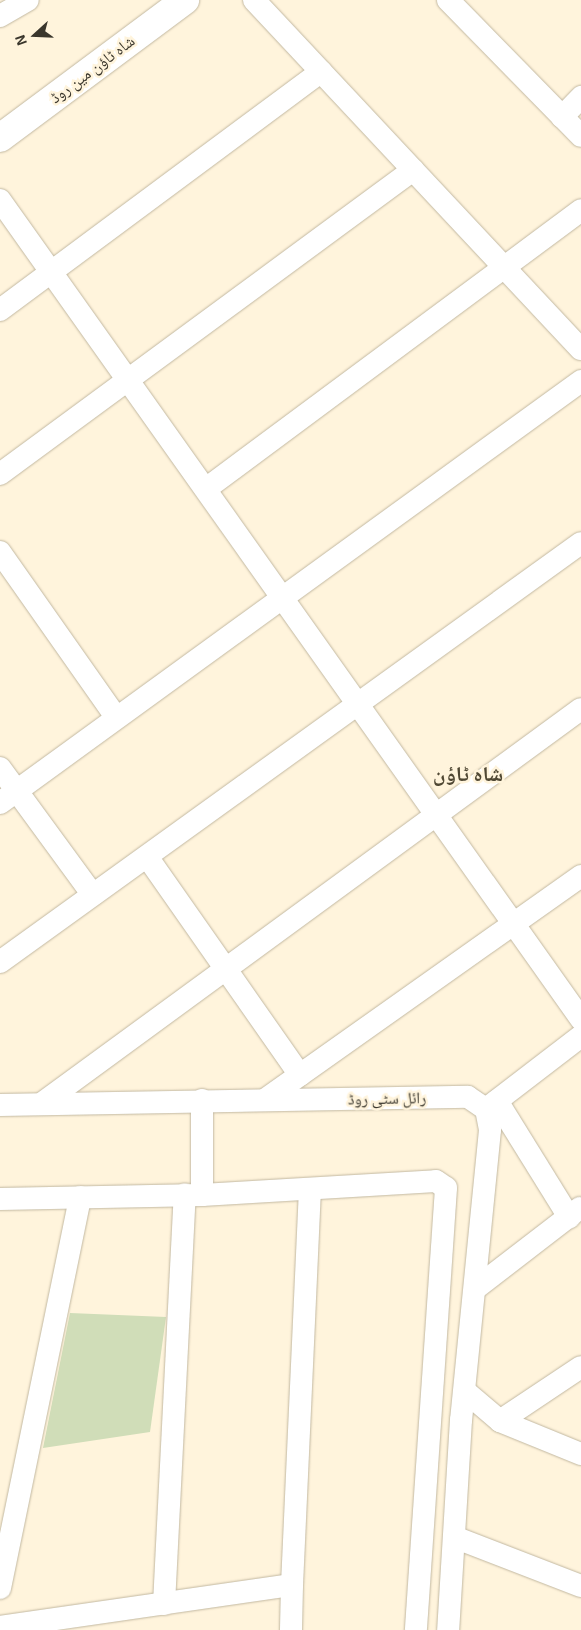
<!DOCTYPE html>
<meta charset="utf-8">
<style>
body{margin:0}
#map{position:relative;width:581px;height:1630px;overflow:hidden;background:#fff4dc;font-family:"Exo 2","Noto Naskh Arabic",sans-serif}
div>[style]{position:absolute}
.green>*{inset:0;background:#d0ddb8}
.roads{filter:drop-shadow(0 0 1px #c2b8a1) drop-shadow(0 0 1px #c2b8a1)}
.minor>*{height:22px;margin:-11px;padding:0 11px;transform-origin:11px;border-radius:11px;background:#fff}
.tertiary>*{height:28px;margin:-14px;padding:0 14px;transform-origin:14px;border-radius:14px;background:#fff}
span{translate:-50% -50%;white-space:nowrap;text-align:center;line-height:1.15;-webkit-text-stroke:5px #fff4dc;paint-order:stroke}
.street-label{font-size:16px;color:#3a362c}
.district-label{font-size:21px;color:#504834;font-weight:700}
.north{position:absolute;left:10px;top:10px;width:50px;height:50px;-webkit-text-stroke:4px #fff4dc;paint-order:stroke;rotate:250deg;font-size:14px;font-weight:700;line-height:20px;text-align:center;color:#3a362c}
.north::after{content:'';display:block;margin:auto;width:18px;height:22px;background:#3a362c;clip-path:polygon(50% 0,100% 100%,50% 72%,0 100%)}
</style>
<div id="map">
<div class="green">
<div style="clip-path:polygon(70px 1313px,166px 1317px,150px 1432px,43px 1448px)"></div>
</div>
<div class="roads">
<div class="minor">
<div style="left:254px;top:0;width:478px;rotate:46.9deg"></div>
<div style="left:448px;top:0;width:190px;rotate:45.6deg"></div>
<div style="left:0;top:16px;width:32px;rotate:-30deg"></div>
<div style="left:562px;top:117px;width:28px;rotate:-46deg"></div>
<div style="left:0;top:200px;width:1004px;rotate:54.65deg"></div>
<div style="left:0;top:310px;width:400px;rotate:-36.6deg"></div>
<div style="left:0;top:474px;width:513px;rotate:-36.36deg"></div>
<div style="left:207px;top:488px;width:466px;rotate:-36.6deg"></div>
<div style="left:0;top:552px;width:202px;rotate:54.9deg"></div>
<div style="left:0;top:768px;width:157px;rotate:53.8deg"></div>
<div style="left:0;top:803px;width:718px;rotate:-35.99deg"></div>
<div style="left:148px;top:858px;width:265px;rotate:55deg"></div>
<div style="left:0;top:962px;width:716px;rotate:-35.8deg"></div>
<div style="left:266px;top:1099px;width:386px;rotate:-35.3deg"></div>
<div style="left:497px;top:1101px;width:137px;rotate:58.2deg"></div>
<div style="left:44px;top:1102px;width:665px;rotate:-36.2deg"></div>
<div style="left:0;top:1105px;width:468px;rotate:-1deg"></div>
<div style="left:468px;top:1097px;width:22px;rotate:34deg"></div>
<div style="left:486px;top:1109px;width:21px;rotate:79deg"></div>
<div style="left:490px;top:1130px;width:291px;rotate:95.7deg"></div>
<div style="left:461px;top:1420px;width:210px;rotate:93.5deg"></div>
<div style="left:486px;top:1109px;width:120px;rotate:-37.5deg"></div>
<div style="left:202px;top:1195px;width:234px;rotate:-3.4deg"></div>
<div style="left:436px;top:1181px;width:12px;rotate:35deg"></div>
<div style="left:446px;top:1188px;width:443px;rotate:93.9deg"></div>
<div style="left:0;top:1199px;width:202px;rotate:-1.1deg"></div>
<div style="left:202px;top:1195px;width:95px;rotate:-90deg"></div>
<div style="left:476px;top:1288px;width:131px;rotate:-37.6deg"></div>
<div style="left:466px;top:1392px;width:45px;rotate:40.5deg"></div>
<div style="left:500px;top:1421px;width:87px;rotate:22.2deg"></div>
<div style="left:500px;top:1421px;width:97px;rotate:-33.7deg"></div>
<div style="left:454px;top:1537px;width:136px;rotate:21.1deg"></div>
<div style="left:292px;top:1585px;width:395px;rotate:-87.4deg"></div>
<div style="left:0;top:1588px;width:399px;rotate:-78.4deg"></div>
<div style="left:164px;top:1604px;width:410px;rotate:-87.1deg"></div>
<div style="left:0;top:1627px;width:295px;rotate:-8.2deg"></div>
<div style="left:292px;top:1585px;width:45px;rotate:91.3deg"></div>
</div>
<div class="tertiary">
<div style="left:0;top:138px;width:231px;rotate:-36.7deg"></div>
</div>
</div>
<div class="street-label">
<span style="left:92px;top:69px;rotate:-37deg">شاہ ٹاؤن مین روڈ</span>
<span style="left:387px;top:1098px;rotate:-1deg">رائل سٹی روڈ</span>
</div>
<div class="district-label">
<span style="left:468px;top:773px">شاہ ٹاؤن</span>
</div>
<div class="north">N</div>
</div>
